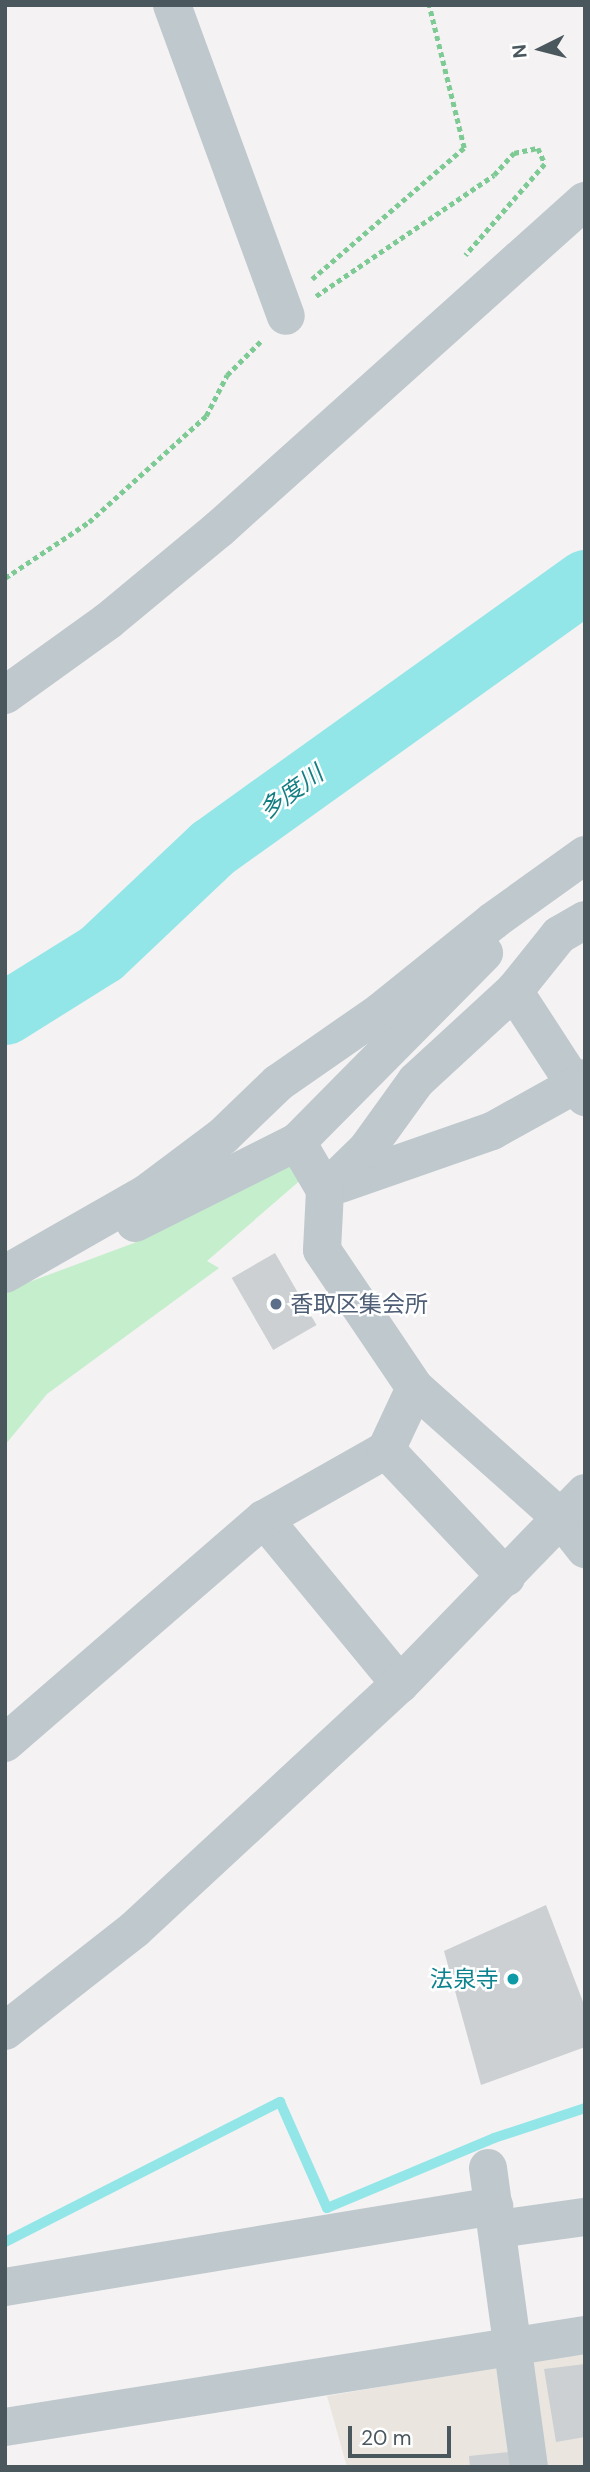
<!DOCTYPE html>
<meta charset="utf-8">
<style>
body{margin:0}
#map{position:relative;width:590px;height:2472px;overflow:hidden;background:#f4f2f2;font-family:"DM Sans","Noto Sans JP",sans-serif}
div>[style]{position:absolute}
.commercial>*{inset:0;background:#eae5df}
.green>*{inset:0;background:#c4eecc}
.stream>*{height:10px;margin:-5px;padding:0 5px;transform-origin:5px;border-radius:5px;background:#93e6e8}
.river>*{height:63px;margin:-31.5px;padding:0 31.5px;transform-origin:31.5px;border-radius:31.5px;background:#93e6e8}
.building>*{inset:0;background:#ccd0d3;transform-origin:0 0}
.path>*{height:4.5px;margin-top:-2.25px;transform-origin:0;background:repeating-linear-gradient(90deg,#7dca95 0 5px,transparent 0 8.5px)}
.minor>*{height:38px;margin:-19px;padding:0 19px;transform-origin:19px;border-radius:19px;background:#bec8cd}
.dots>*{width:19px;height:19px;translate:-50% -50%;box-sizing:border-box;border:4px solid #fff;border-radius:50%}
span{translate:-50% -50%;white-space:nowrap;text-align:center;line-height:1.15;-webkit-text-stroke:5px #fff;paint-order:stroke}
.service-label{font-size:23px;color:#4e5e75}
.left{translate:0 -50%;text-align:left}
.culture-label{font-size:23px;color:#0d838f}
.right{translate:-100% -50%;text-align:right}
.water-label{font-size:24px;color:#147f82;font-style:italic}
.frame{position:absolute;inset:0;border:7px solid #4a585e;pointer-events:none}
.north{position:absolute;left:506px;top:14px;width:70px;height:70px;-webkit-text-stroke:5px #fff;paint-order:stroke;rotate:264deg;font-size:19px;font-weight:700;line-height:28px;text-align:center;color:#4a585e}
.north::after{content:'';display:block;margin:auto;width:24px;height:32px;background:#4a585e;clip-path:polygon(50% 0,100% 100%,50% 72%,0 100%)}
.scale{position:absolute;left:348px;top:2426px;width:103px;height:32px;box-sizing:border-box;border:4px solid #4a585e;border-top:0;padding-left:9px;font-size:21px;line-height:24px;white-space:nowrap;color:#4a585e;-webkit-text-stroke:5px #fff;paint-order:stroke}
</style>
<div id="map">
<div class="commercial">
<div style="clip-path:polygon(585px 2352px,585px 2467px,347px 2467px,327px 2396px)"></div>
</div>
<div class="green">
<div style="clip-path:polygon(291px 1159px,303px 1178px,207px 1261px,219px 1268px,47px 1394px,5px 1445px,5px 1291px,134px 1243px)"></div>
</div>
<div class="stream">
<div style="left:5px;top:2242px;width:309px;rotate:-27deg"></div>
<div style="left:280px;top:2102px;width:116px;rotate:66.1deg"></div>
<div style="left:327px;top:2208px;width:181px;rotate:-22.7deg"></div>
<div style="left:494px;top:2138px;width:96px;rotate:-18.2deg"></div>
</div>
<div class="river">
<div style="left:5px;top:1013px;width:113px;rotate:-32deg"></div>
<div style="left:101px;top:953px;width:153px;rotate:-43.4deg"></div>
<div style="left:212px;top:848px;width:459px;rotate:-35.6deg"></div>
</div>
<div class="building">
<div style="left:275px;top:1253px;width:83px;height:50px;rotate:60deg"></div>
<div style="clip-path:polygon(546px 1905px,585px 2007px,585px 2047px,481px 2085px,444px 1951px)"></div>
<div style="clip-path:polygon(585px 2364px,585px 2437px,556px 2442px,544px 2369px)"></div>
<div style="clip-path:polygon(509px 2452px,511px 2467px,470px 2467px,469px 2456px)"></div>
</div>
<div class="path">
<div style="left:312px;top:279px;width:201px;rotate:-40.8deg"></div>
<div style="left:464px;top:148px;width:147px;rotate:-103.8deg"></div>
<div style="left:316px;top:296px;width:215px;rotate:-34.2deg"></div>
<div style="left:494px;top:175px;width:30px;rotate:-48deg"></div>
<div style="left:514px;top:153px;width:25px;rotate:-12deg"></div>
<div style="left:538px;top:148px;width:17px;rotate:66deg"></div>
<div style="left:545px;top:164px;width:121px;rotate:131deg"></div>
<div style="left:5px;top:578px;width:101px;rotate:-33.7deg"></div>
<div style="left:89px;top:522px;width:158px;rotate:-42.2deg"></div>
<div style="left:206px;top:416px;width:46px;rotate:-62.9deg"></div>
<div style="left:227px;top:375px;width:48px;rotate:-45deg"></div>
</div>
<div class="minor">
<div style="left:172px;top:5px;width:331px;rotate:69.9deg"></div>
<div style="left:5px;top:695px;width:127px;rotate:-35.7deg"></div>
<div style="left:108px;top:621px;width:144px;rotate:-39.7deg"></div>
<div style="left:219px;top:529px;width:491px;rotate:-41.9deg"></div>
<div style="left:514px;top:991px;width:112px;rotate:57deg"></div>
<div style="left:575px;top:1085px;width:12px;rotate:-35deg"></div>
<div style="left:340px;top:1184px;width:161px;rotate:-19.2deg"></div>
<div style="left:492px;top:1131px;width:95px;rotate:-29deg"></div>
<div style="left:575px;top:1085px;width:16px;rotate:50deg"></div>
<div style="left:325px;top:1190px;width:59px;rotate:-44.3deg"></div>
<div style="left:367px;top:1149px;width:84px;rotate:-54.2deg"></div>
<div style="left:416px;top:1081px;width:133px;rotate:-42.6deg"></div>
<div style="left:514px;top:991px;width:72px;rotate:-51.2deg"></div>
<div style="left:559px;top:935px;width:30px;rotate:-30deg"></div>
<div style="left:135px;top:1223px;width:181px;rotate:-26.6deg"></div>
<div style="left:297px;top:1142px;width:266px;rotate:-45.3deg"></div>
<div style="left:5px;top:1274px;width:163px;rotate:-29.7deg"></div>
<div style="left:147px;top:1193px;width:95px;rotate:-36.9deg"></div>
<div style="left:223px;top:1136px;width:76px;rotate:-43.9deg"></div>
<div style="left:278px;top:1083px;width:124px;rotate:-34.8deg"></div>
<div style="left:380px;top:1012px;width:145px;rotate:-38.8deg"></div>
<div style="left:493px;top:921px;width:113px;rotate:-35.7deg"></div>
<div style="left:415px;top:1388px;width:194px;rotate:41.7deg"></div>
<div style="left:560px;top:1517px;width:41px;rotate:52deg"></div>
<div style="left:386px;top:1450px;width:175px;rotate:46.6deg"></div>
<div style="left:264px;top:1519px;width:214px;rotate:50.5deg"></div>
<div style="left:5px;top:1743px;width:342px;rotate:-40.9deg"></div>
<div style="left:264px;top:1519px;width:140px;rotate:-29.5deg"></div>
<div style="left:386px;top:1450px;width:68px;rotate:-64.9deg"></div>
<div style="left:415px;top:1388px;width:166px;rotate:-124deg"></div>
<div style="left:322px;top:1250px;width:60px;rotate:-87.1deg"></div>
<div style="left:325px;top:1190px;width:56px;rotate:-120.3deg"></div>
<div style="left:5px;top:2031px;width:165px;rotate:-38.1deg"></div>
<div style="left:135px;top:1929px;width:361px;rotate:-42.8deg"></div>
<div style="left:400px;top:1684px;width:266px;rotate:-45.9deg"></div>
<div style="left:488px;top:2168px;width:302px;rotate:82.2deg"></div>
<div style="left:498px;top:2229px;width:88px;rotate:-7.9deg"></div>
<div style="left:5px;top:2287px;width:496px;rotate:-9.4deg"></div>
<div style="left:5px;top:2427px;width:587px;rotate:-9.01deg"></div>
</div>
<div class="dots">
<div style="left:276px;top:1304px;background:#5c6f8a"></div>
<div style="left:513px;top:1979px;background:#0f9aa8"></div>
</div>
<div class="service-label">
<span class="left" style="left:290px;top:1304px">香取区集会所</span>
</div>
<div class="culture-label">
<span class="right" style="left:499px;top:1979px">法泉寺</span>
</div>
<div class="water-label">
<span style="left:291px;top:792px;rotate:-36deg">多度川</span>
</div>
<div class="frame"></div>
<div class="north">N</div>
<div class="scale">20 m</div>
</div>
